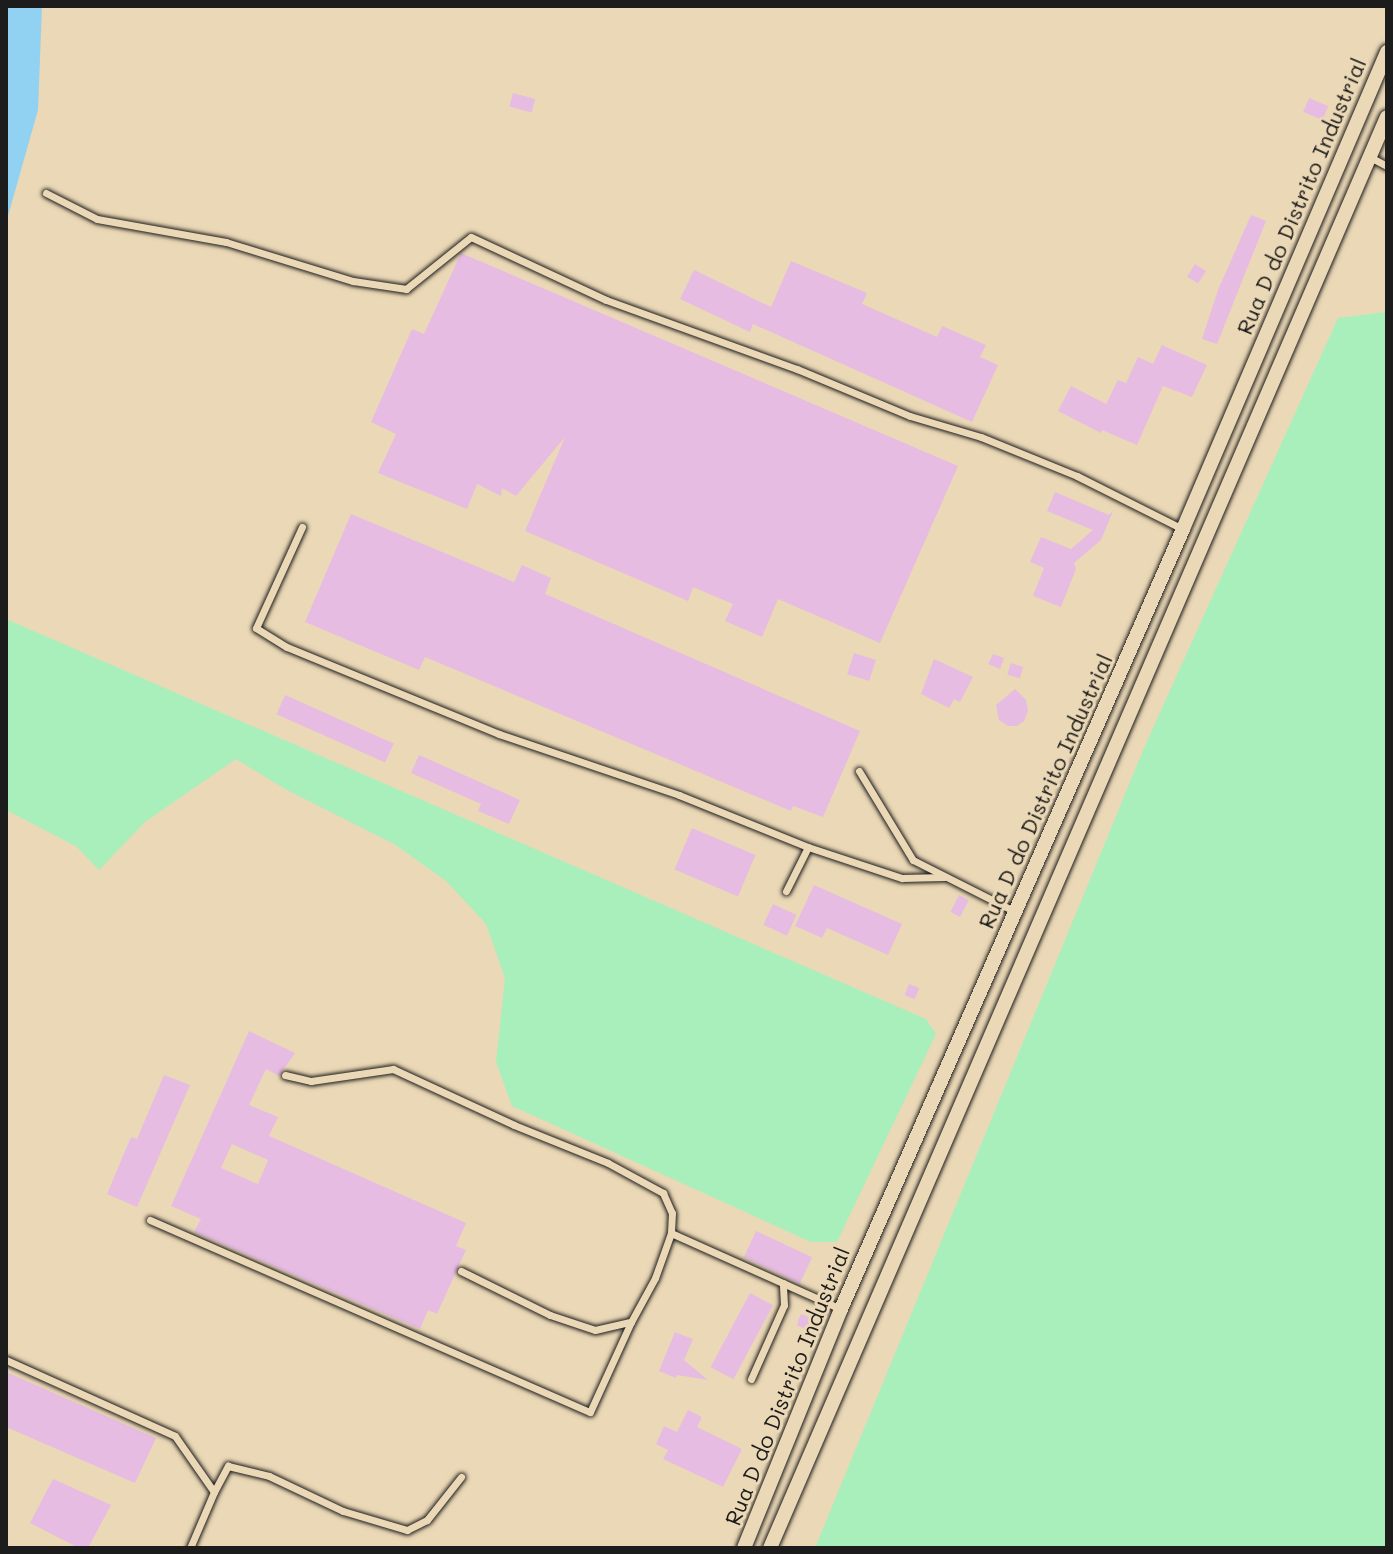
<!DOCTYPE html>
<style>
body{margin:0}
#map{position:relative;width:1393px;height:1554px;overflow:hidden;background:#ebd8b6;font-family:Mali,sans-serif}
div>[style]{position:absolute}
.green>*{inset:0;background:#a9efbb}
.water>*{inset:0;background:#91d2f3}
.building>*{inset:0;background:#e7bce2;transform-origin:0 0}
.roads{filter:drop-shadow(0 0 2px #1c1c1c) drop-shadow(0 0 2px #1c1c1c)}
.lane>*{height:7px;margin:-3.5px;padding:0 3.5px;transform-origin:3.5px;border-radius:3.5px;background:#ebd8b6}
.street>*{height:14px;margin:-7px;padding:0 7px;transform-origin:7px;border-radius:7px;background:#ebd8b6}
span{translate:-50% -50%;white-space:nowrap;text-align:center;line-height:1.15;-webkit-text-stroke:6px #ebd8b6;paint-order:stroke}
.street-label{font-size:22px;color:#1c1c1c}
.frame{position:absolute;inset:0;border:8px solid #1c1c1c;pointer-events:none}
</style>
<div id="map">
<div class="green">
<div style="clip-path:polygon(1387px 312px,1387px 1548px,815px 1548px,1144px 748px,1338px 318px)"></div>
<div style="clip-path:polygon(6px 619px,926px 1019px,936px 1034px,837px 1242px,811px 1242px,512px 1106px,496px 1062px,505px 978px,486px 924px,446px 881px,394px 844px,285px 789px,236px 759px,145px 822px,99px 870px,77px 847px,6px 810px)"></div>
</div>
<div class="water">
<div style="clip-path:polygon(6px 6px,42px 6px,38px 110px,6px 223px)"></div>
</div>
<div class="building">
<div style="left:513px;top:93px;width:23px;height:14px;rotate:15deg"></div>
<div style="left:1309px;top:98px;width:21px;height:15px;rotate:23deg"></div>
<div style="clip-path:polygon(1251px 215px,1266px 221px,1217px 344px,1202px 339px,1218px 290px)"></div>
<div style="clip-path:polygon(461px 253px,958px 466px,880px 643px,778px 599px,762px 637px,725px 621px,733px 604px,693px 587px,688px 601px,525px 531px,565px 437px,516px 496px,502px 488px,501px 496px,477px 484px,467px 509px,378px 473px,396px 434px,371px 422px,412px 329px,424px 334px)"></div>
<div style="clip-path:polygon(791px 261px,867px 293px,862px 304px,937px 337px,942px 326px,986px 345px,980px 357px,998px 365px,972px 422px,753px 324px,750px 332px,680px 299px,694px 270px,771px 307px)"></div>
<div style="left:1195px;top:264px;width:13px;height:15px;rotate:32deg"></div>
<div style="clip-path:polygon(1162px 345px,1207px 365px,1192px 397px,1163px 386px,1137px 445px,1102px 430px,1101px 433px,1058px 411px,1071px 386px,1106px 404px,1118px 380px,1126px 383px,1138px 357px,1153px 364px)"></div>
<div style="clip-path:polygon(1055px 492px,1109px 515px,1113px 511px,1101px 540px,1074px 563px,1076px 569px,1061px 607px,1033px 596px,1044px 568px,1030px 562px,1041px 537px,1071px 549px,1093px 530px,1047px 511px)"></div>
<div style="clip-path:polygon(351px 514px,514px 582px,522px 565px,551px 578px,545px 594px,860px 731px,823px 817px,793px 806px,791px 811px,425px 657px,419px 670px,305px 622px)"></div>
<div style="left:854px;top:653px;width:23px;height:22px;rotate:18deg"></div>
<div style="clip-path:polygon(993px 654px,1004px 658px,1000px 669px,988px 664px)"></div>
<div style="clip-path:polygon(934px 659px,973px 677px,960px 702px,954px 699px,949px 708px,921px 694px)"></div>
<div style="left:1011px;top:663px;width:13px;height:12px;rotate:18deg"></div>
<div style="clip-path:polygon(1015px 689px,1026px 700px,1028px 711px,1024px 721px,1017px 726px,1008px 726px,999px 720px,996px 705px)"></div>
<div style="left:285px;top:695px;width:119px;height:21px;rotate:24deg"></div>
<div style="clip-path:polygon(419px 755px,520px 800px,509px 824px,478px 811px,481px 804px,411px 773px)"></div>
<div style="left:692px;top:828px;width:69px;height:45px;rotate:23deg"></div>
<div style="clip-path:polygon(814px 885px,902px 924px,888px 955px,827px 928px,822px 938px,795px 926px)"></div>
<div style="left:959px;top:895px;width:11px;height:19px;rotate:27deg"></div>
<div style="left:773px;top:904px;width:26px;height:23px;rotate:25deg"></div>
<div style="left:909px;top:984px;width:11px;height:12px;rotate:22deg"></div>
<div style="clip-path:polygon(evenodd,249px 1031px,295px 1053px,279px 1076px,266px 1069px,249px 1105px,278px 1117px,269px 1136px,466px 1223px,456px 1246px,466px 1250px,437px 1314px,428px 1310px,420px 1329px,194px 1232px,201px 1219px,171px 1206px,249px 1031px,232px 1144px,268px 1160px,258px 1184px,221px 1168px,232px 1144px)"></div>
<div style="clip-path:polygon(164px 1075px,190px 1085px,137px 1207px,107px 1194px,131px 1137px,137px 1139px)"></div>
<div style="left:756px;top:1231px;width:62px;height:29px;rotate:25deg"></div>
<div style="left:750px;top:1293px;width:26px;height:84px;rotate:28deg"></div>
<div style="left:801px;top:1314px;width:14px;height:12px;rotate:21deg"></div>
<div style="clip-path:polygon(675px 1332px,693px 1339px,684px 1360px,708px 1380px,677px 1375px,676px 1378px,659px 1371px)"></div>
<div style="clip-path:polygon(6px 1372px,156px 1438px,135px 1483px,6px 1427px)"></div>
<div style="clip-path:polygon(688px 1410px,702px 1417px,697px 1427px,742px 1449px,723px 1487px,663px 1459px,668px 1450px,656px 1444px,664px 1426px,677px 1432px)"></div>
<div style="clip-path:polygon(53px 1479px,111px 1505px,88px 1548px,79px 1548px,30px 1523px)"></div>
</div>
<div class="roads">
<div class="lane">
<div style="left:1370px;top:157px;width:19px;rotate:28deg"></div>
<div style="left:46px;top:193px;width:57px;rotate:27deg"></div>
<div style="left:97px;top:219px;width:131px;rotate:10.1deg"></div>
<div style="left:226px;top:242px;width:133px;rotate:17.1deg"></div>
<div style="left:353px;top:281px;width:54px;rotate:8.6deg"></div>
<div style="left:406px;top:289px;width:83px;rotate:-38.7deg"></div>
<div style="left:471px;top:237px;width:149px;rotate:25deg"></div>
<div style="left:606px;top:300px;width:203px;rotate:19.9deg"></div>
<div style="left:797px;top:369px;width:122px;rotate:22.6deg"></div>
<div style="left:910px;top:416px;width:74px;rotate:16.5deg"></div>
<div style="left:981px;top:437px;width:104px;rotate:22.1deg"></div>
<div style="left:1077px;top:476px;width:119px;rotate:26.6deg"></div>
<div style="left:302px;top:527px;width:111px;rotate:114.5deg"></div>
<div style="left:256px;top:628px;width:36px;rotate:32deg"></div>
<div style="left:287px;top:647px;width:229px;rotate:22.3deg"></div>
<div style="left:499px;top:734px;width:190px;rotate:18.7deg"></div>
<div style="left:679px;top:795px;width:139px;rotate:22deg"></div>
<div style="left:808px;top:847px;width:99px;rotate:18.3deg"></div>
<div style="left:902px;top:878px;width:42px;rotate:-1.4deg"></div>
<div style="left:859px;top:771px;width:104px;rotate:58.8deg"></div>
<div style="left:913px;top:860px;width:115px;rotate:26.8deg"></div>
<div style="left:786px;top:891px;width:49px;rotate:-63.4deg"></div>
<div style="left:285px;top:1075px;width:27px;rotate:13deg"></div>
<div style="left:311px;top:1081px;width:83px;rotate:-8.3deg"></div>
<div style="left:393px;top:1069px;width:133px;rotate:24.8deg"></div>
<div style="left:514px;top:1125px;width:101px;rotate:22deg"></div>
<div style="left:608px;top:1163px;width:63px;rotate:28.6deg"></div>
<div style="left:663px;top:1193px;width:22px;rotate:66deg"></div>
<div style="left:672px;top:1213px;width:20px;rotate:93deg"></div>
<div style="left:150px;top:1220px;width:480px;rotate:23.6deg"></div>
<div style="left:590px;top:1412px;width:99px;rotate:-65.5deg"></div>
<div style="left:461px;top:1271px;width:99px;rotate:26.3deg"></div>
<div style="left:550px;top:1315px;width:47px;rotate:18.4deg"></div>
<div style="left:595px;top:1330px;width:37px;rotate:-13deg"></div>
<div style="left:631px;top:1322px;width:50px;rotate:-61.4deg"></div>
<div style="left:655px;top:1278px;width:48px;rotate:-70.4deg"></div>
<div style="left:671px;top:1233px;width:186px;rotate:24.1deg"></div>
<div style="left:6px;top:1360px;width:185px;rotate:24.2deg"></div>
<div style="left:175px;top:1436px;width:68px;rotate:55.1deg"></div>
<div style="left:214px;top:1492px;width:61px;rotate:113.2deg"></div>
<div style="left:751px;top:1379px;width:81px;rotate:-66deg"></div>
<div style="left:784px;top:1305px;width:22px;rotate:-93deg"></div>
<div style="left:214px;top:1492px;width:30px;rotate:-62deg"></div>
<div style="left:228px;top:1466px;width:42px;rotate:13.7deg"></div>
<div style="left:269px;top:1476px;width:82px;rotate:25.3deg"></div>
<div style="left:343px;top:1511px;width:67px;rotate:16.5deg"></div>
<div style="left:407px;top:1530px;width:22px;rotate:-27deg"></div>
<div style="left:427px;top:1520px;width:55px;rotate:-51.7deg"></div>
</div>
<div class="street">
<div style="left:744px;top:1548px;width:258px;rotate:-67.9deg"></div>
<div style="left:841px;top:1309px;width:852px;rotate:-66.32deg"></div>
<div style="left:1183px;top:529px;width:519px;rotate:-66.84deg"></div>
<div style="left:770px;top:1548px;width:1558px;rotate:-66.68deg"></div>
</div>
</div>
<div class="street-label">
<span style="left:1301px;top:196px;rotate:-67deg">Rua D do Distrito Industrial</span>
<span style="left:1045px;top:791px;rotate:-66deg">Rua D do Distrito Industrial</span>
<span style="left:787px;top:1386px;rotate:-68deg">Rua D do Distrito Industrial</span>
</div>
<div class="frame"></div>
</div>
